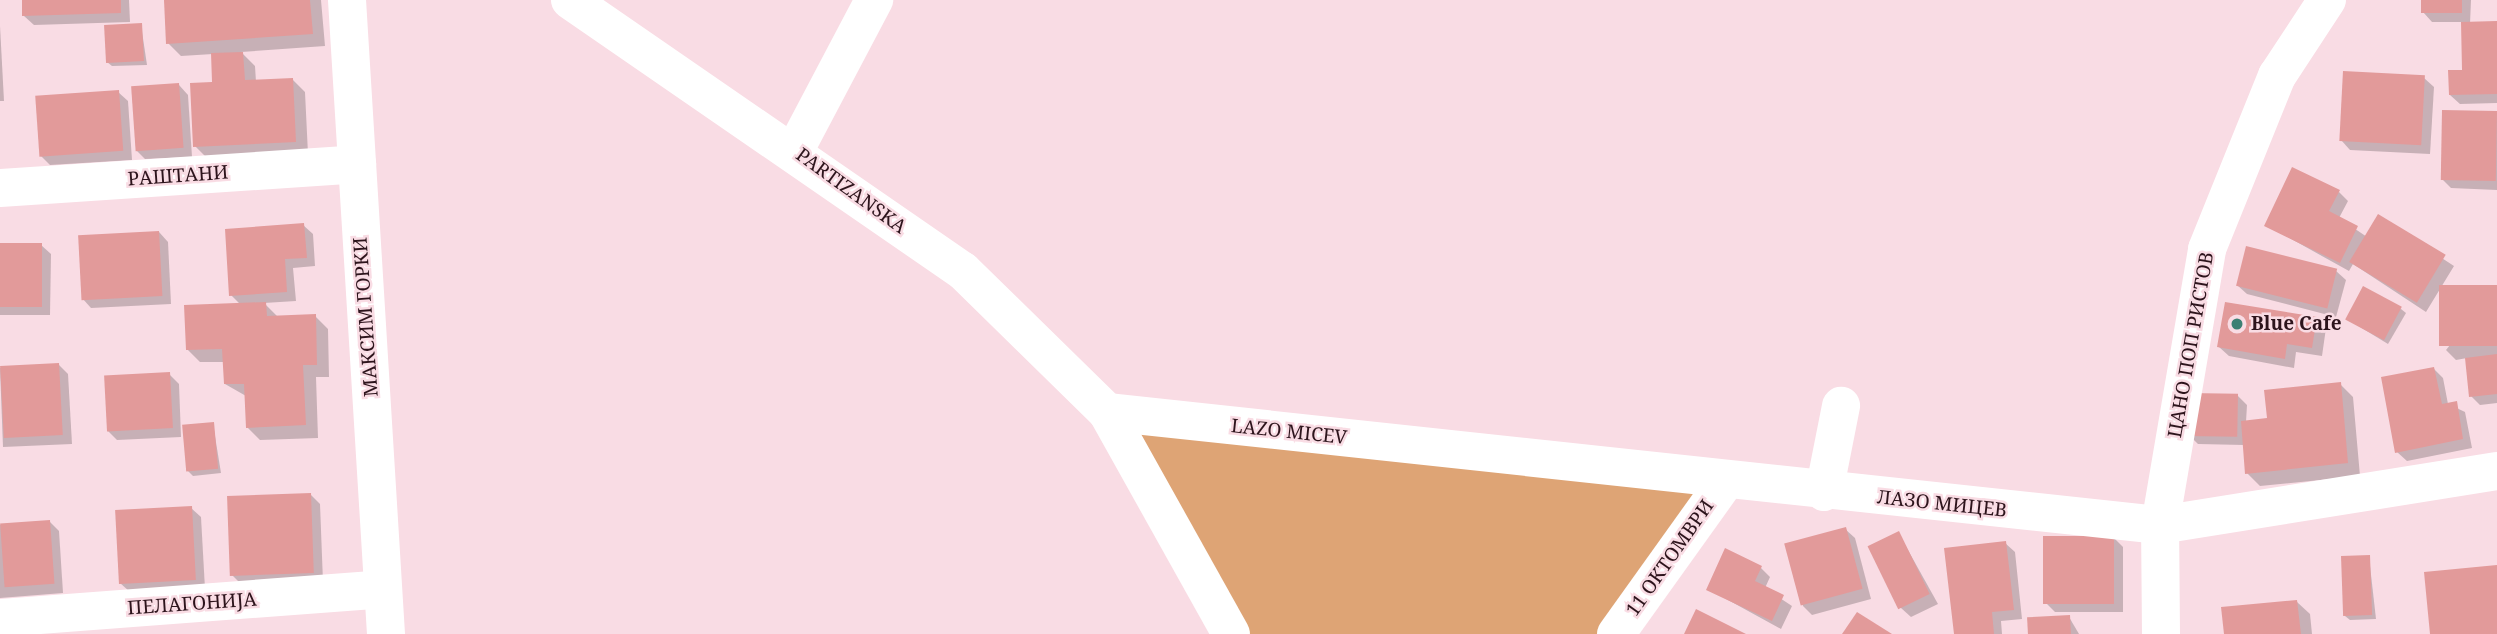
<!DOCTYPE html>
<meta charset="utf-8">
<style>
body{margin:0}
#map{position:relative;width:2497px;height:634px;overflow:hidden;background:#f9dce4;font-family:"Noto Serif",serif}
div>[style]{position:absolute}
.green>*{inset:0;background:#dea475}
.shadow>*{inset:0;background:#0003}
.building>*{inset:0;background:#e29a9a;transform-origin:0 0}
.minor>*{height:38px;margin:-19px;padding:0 19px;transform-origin:19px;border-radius:19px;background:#fff}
.tertiary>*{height:38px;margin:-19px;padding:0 19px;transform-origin:19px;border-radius:19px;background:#fff}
.dots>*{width:19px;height:19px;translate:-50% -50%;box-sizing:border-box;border:4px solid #f9dce4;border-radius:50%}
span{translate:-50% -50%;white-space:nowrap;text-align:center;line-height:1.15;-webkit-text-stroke:5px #f9dce4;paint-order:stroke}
.street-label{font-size:19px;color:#2d141c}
.poi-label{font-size:19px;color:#2d141c;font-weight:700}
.left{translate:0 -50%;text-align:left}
</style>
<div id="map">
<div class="green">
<div style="clip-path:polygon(1107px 412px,1724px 483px,1616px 634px,1231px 634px)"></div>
</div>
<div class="shadow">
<div style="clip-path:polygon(23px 0,129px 0,130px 22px,34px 25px,24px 16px)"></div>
<div style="clip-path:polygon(165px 0,321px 0,325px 46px,241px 52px,255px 66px,256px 82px,292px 79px,305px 92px,308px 154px,208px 159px,195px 146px,214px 84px,213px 54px,181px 56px,168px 43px)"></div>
<div style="clip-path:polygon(2423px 0,2471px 0,2470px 24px,2497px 23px,2497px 103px,2460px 104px,2450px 95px,2463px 72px,2463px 22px,2432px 22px,2423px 12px)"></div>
<div style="clip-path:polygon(141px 25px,147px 65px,112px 66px,107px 62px)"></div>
<div style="clip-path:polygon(0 26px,4px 101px,0 101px)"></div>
<div style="clip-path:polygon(2424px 78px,2434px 87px,2430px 154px,2350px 150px,2341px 140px)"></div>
<div style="clip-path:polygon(179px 85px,188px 95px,192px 157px,145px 159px,136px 150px)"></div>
<div style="clip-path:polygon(118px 92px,128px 101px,132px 160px,50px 165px,40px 155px)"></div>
<div style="clip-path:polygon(2497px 112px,2497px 190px,2451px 188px,2442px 179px)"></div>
<div style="clip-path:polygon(2339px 192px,2348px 201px,2339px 218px,2367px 237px,2379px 217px,2454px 266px,2426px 312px,2353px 264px,2349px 271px,2266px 225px)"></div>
<div style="clip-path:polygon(303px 225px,313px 234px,315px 266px,293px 268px,296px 301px,264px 303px,279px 318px,315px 316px,328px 329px,329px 377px,316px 377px,318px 438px,260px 440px,247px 427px,246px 396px,225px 384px,224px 362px,200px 362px,187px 349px,241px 305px,231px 295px)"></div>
<div style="clip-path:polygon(159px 232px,168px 242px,171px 304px,91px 308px,82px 298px)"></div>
<div style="clip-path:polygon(0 245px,41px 245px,51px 254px,50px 315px,0 315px)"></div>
<div style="clip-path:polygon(2336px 271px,2346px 280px,2336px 317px,2247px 294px,2237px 285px)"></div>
<div style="clip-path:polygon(2497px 286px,2497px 403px,2480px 405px,2471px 396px,2467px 358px,2456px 360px,2446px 350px)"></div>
<div style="clip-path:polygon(2401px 309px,2406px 313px,2388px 344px,2347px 319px)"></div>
<div style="clip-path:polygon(2317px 319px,2326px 328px,2322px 356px,2296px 352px,2294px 368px,2229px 356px,2219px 347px)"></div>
<div style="clip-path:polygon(59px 365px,68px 374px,72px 444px,3px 447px,0 368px)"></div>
<div style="clip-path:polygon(2434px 369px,2443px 378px,2448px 404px,2465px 412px,2472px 448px,2407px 461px,2397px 452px)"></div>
<div style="clip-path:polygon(169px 374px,179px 384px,181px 437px,117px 440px,108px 431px)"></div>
<div style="clip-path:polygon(2340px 384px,2353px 397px,2360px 476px,2260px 486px,2247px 473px,2244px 445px,2198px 444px,2189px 435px,2237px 395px,2247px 405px,2246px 422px,2269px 419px)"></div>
<div style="clip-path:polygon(213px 424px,221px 473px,193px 476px,188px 471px)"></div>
<div style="clip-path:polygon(311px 495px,320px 504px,323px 582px,241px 584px,231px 574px)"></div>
<div style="clip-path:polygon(191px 508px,201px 517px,205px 589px,130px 592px,120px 583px)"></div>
<div style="clip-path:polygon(49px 521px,59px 531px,63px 593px,0 598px,0 525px)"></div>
<div style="clip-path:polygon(1845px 529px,1855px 538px,1871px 599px,1812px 615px,1803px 606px,1786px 545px)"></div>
<div style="clip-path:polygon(1899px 534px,1938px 604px,1911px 617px,1901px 608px)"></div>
<div style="clip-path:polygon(2113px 537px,2123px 547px,2123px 612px,2055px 612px,2046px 603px)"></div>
<div style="clip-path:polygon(2005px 543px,2015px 552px,2022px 619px,2001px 621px,2002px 634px,1956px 634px)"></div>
<div style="clip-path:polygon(2369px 557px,2376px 619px,2350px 620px,2345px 616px)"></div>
<div style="clip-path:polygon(1761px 568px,1770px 577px,1765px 588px,1792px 606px,1781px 629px,1708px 589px)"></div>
<div style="clip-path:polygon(2297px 602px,2310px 614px,2312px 634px,2226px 634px)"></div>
<div style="clip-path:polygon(2069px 617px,2079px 634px,2029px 634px)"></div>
</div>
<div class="building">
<div style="clip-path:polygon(22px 0,121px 0,121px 13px,22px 16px)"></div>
<div style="clip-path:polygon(164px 0,310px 0,313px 34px,166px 44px)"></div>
<div style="left:2421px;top:0;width:41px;height:13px"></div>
<div style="clip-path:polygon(2497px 21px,2497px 94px,2449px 95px,2448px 70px,2462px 70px,2461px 22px)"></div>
<div style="left:142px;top:23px;width:38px;height:38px;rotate:87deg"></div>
<div style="clip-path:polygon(243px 52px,245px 80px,293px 78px,296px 142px,193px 147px,190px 83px,212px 82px,211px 53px)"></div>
<div style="left:2343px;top:71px;width:82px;height:70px;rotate:3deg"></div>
<div style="left:179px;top:83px;width:65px;height:48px;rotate:86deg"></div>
<div style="left:119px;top:90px;width:61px;height:84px;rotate:86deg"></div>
<div style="left:2442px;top:110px;width:55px;height:70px;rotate:1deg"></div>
<div style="clip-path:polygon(2292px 167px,2340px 190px,2329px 211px,2358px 226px,2340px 263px,2264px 226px)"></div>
<div style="left:2378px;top:214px;width:79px;height:56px;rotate:31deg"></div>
<div style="clip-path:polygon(304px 223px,307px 258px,285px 259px,287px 292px,229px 296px,225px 229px)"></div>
<div style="left:159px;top:231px;width:65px;height:81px;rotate:87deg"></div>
<div style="left:0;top:243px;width:42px;height:64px"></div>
<div style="left:2246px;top:246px;width:94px;height:41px;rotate:14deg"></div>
<div style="left:2497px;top:285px;width:61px;height:58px;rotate:90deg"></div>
<div style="left:2363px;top:286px;width:44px;height:38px;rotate:28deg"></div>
<div style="clip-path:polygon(266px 302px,267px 316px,316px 314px,317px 365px,303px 365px,306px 425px,246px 428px,244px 384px,224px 384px,222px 349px,186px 350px,184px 305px)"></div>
<div style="clip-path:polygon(2225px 302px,2317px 317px,2312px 348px,2287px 344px,2285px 359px,2217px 347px)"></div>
<div style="clip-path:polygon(2497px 354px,2497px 394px,2469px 397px,2465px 358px)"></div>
<div style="left:59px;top:363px;width:72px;height:59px;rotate:87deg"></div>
<div style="clip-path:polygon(2434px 367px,2442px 404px,2457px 401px,2463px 439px,2395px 453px,2381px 377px)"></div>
<div style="left:170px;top:372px;width:56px;height:66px;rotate:87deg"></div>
<div style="clip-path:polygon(2341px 382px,2348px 463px,2245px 474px,2241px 421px,2267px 418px,2264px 390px)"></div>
<div style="left:2188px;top:393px;width:50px;height:43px;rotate:1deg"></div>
<div style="left:214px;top:422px;width:47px;height:32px;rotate:85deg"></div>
<div style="left:311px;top:493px;width:80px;height:84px;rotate:88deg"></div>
<div style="left:192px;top:506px;width:74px;height:77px;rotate:87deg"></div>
<div style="left:50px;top:520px;width:64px;height:50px;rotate:86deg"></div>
<div style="left:1846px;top:527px;width:64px;height:64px;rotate:75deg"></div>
<div style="left:1899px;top:531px;width:70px;height:35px;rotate:64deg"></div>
<div style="left:2043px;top:536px;width:71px;height:68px"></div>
<div style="clip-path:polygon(2006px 541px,2014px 610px,1992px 612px,1994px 634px,1954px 634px,1944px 548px)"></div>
<div style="clip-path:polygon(1725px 548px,1762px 566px,1755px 581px,1784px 595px,1772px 621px,1706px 590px)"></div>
<div style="left:2370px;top:555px;width:60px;height:29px;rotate:88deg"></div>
<div style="clip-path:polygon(2497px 565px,2497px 634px,2430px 634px,2424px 572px)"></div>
<div style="clip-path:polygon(2297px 600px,2301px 634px,2224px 634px,2221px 607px)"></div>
<div style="clip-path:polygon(1696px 609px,1746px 634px,1684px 634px)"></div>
<div style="clip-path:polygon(1857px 612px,1892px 634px,1842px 634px)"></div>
<div style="left:2070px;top:615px;width:19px;height:43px;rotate:87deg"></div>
</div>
<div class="minor">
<div style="left:570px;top:0;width:477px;rotate:34.6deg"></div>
<div style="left:963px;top:271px;width:202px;rotate:44.4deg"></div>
<div style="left:1107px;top:412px;width:254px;rotate:60.8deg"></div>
<div style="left:795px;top:150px;width:170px;rotate:-62.2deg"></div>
<div style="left:0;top:188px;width:358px;rotate:-3.8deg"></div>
<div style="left:1107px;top:412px;width:1059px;rotate:6.13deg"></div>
<div style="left:2160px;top:525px;width:341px;rotate:-9.1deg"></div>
<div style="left:1824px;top:492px;width:88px;rotate:-78.8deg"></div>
<div style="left:0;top:618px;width:384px;rotate:-4.3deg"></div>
<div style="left:1616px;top:634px;width:186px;rotate:-54.4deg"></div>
</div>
<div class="tertiary">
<div style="left:347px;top:0;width:635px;rotate:86.48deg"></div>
<div style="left:2161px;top:634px;width:109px;rotate:-90.5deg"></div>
<div style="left:2160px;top:525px;width:280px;rotate:-80.3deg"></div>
<div style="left:2207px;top:249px;width:187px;rotate:-68deg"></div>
<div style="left:2277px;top:76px;width:91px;rotate:-56.7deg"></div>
</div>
<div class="dots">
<div style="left:2237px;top:324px;background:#3c8073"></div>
</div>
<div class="street-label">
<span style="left:178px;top:176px;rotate:-4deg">РАШТАНИ</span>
<span style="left:851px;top:191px;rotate:36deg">PARTIZANSKA</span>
<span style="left:366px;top:317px;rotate:-94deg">МАКСИМ ГОРКИ</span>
<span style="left:2191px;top:345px;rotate:-80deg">ЦАНО ПОП РИСТОВ</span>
<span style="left:1289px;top:432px;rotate:6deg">LAZO MICEV</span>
<span style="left:1942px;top:504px;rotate:6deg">ЛАЗО МИЦЕВ</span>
<span style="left:1670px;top:558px;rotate:-55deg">11 ОКТОМВРИ</span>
<span style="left:192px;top:604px;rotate:-4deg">ПЕЛАГОНИЈА</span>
</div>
<div class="poi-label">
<span class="left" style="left:2251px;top:324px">Blue Cafe</span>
</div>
</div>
